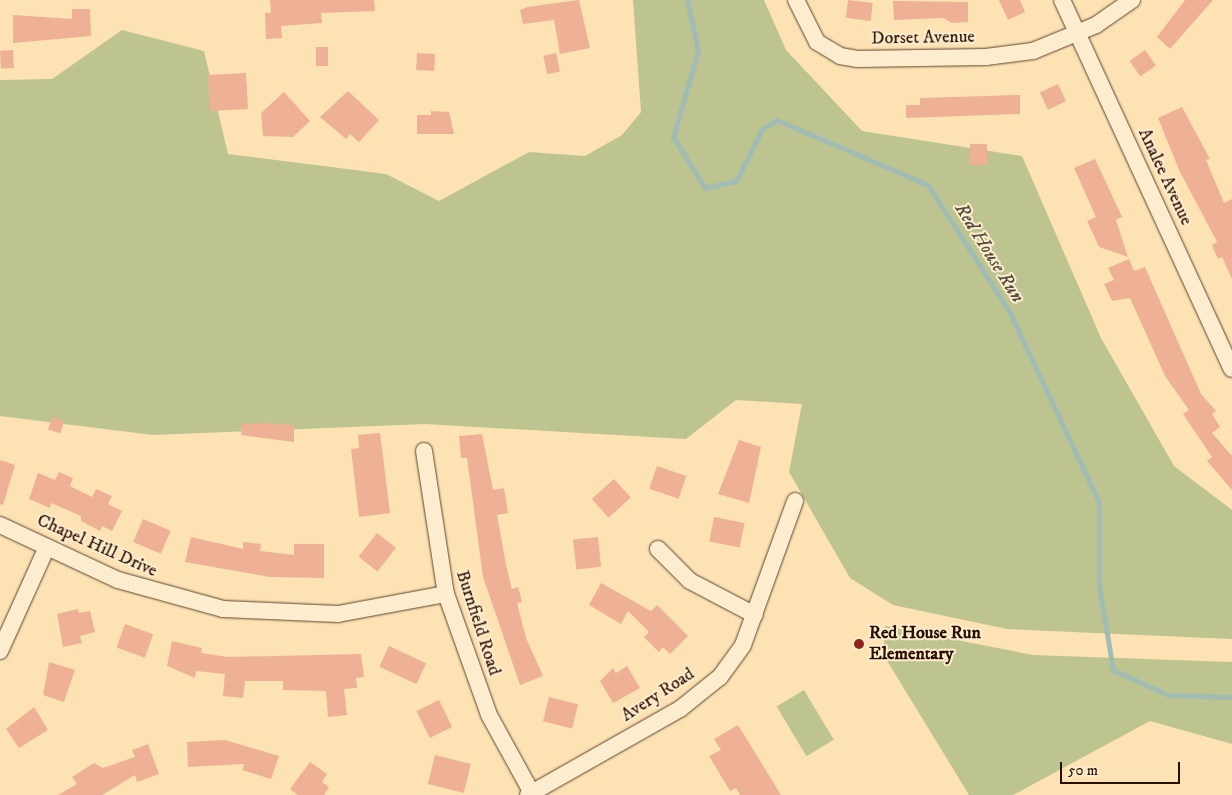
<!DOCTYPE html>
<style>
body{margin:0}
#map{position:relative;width:1232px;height:795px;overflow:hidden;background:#fde2b4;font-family:"IM FELL DW Pica",serif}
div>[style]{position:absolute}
.green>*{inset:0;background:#bdc48f;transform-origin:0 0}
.stream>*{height:5px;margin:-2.5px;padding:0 2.5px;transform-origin:2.5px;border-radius:2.5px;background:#a1bcb5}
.building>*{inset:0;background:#efb195;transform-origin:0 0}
.roads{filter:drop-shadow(0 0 1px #5d442d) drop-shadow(0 0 1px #5d442d)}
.minor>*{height:16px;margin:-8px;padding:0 8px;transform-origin:8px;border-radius:8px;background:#feecce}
.dots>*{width:14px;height:14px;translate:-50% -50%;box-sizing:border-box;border:2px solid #feecce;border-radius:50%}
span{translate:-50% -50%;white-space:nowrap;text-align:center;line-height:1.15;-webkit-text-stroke:4px #feecce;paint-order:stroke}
.street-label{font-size:18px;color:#281000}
.poi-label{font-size:18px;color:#281000;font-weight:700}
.left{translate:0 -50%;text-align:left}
.water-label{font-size:19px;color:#524c3f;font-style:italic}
.scale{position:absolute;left:1060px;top:762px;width:120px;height:22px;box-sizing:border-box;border:2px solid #281000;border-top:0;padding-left:6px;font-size:15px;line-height:18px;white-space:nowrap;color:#281000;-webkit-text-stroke:4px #feecce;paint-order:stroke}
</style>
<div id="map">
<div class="green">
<div style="clip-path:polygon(633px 0,764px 0,786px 50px,862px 131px,1022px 156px,1101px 338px,1174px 466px,1232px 510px,1232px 639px,1007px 629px,893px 605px,850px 578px,789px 472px,802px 404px,736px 400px,686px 439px,424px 424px,153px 435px,0 416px,0 80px,52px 79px,122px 30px,204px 51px,228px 154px,386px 174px,439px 201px,529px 152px,585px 156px,622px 135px,641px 112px)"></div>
<div style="clip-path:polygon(885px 626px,1033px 655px,1232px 662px,1232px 744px,1150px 721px,1013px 795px,969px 795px,883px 654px)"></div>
<div style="left:804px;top:690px;width:58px;height:32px;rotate:59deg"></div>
</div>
<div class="stream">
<div style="left:687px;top:0;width:52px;rotate:77.8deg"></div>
<div style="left:698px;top:51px;width:90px;rotate:106.2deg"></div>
<div style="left:673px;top:137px;width:60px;rotate:57.9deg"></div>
<div style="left:705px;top:188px;width:32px;rotate:-13deg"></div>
<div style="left:736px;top:181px;width:58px;rotate:-63.4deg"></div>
<div style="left:762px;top:129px;width:17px;rotate:-31deg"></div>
<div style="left:777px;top:120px;width:164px;rotate:23.3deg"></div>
<div style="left:928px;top:185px;width:150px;rotate:57.3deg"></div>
<div style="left:1009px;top:311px;width:211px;rotate:64.8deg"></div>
<div style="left:1099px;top:502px;width:84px;rotate:90deg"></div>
<div style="left:1099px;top:586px;width:85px;rotate:80.5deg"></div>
<div style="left:1113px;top:670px;width:60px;rotate:24.4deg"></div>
<div style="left:1168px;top:695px;width:64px;rotate:1.8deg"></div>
</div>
<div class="building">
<div style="clip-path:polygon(270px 0,374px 0,375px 11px,321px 13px,322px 23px,281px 26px,282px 38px,266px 39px,265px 13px,271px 13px)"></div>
<div style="clip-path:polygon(579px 0,590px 48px,560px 54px,554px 20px,523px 24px,520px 10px,527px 7px)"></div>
<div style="left:848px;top:0;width:25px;height:18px;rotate:7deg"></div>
<div style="clip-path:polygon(999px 0,1020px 0,1025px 12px,1008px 20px)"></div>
<div style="clip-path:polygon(1185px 0,1213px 0,1170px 49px,1157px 37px)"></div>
<div style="clip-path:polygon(893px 1px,968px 2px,968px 22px,952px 23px,943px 18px,894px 20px)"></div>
<div style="clip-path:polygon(72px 9px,90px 9px,91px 36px,13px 43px,13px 15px,72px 19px)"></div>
<div style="left:316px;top:47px;width:12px;height:19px"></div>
<div style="left:13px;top:50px;width:18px;height:13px;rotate:87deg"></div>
<div style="left:1145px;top:50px;width:19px;height:19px;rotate:55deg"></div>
<div style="left:417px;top:53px;width:18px;height:17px;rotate:3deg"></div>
<div style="left:556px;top:53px;width:19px;height:13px;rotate:78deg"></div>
<div style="left:246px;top:73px;width:36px;height:38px;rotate:87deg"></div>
<div style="left:1058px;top:84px;width:19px;height:20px;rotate:65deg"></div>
<div style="clip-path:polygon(348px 91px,379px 120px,359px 142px,350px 134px,346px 139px,320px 117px)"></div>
<div style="clip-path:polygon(284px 92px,310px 121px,293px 137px,263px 136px,261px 113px)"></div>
<div style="clip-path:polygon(1020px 95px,1020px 114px,906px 118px,906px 105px,920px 105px,920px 98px)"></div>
<div style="clip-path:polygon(1182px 107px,1210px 159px,1206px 160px,1224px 203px,1232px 199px,1232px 279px,1222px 257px,1218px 259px,1212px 245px,1217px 242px,1180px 172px,1158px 118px)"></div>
<div style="clip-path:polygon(431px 111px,449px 112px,454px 134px,417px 134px,417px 115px,431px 115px)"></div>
<div style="left:970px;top:144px;width:17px;height:21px"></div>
<div style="clip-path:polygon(1095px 159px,1122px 217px,1116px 220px,1128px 257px,1099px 247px,1087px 221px,1096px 217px,1074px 168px)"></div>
<div style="clip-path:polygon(1129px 259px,1134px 271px,1145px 267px,1201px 394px,1216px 411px,1212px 414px,1220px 427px,1212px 433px,1232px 456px,1232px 490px,1207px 461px,1212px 457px,1183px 414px,1189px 410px,1165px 376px,1130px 298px,1112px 301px,1104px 284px,1114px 280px,1108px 268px)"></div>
<div style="left:52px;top:417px;width:13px;height:13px;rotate:18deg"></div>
<div style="clip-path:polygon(263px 423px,294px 425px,294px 442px,241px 435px,242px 424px)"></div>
<div style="clip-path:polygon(380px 433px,390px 513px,359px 517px,351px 449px,359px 448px,358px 435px)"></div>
<div style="clip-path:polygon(482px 434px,493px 490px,504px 488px,508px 513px,497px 515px,507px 570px,512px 589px,518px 587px,522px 602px,517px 603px,526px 638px,543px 676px,520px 685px,483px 577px,467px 458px,461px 458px,459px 436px)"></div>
<div style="clip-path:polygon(739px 440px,761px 447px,749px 503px,718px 494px)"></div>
<div style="clip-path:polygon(0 460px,15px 465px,3px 505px,0 504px)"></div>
<div style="left:657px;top:466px;width:31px;height:24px;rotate:19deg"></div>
<div style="clip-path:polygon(59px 472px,73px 478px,70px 486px,92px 497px,96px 489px,112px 496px,108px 504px,122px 511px,112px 531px,102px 526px,100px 531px,81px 521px,81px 516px,51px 503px,50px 508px,29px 499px,38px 473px,55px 480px)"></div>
<div style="left:614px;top:479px;width:25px;height:30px;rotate:48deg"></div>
<div style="left:714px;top:517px;width:31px;height:25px;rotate:11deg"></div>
<div style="left:143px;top:519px;width:30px;height:25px;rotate:23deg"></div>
<div style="left:377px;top:533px;width:24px;height:30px;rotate:38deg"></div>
<div style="clip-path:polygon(191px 537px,243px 549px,243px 542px,261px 544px,260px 551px,294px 555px,294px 544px,324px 544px,324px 578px,270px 577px,185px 562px)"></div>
<div style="left:598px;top:537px;width:30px;height:25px;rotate:84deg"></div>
<div style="clip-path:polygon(601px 583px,651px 611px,657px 605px,688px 636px,670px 654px,663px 647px,659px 652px,644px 637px,649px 632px,628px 611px,621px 624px,589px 605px)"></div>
<div style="clip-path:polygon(78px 609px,79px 613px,90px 611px,95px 632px,80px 636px,82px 643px,63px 647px,57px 614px)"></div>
<div style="left:125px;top:624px;width:30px;height:25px;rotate:20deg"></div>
<div style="clip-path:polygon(172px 641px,202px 648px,201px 653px,228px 657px,361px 654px,364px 677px,356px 678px,357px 688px,344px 689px,347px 715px,328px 717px,326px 691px,283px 690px,283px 681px,245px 681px,243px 698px,223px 696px,225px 674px,196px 671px,195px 678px,167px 666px)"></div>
<div style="left:389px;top:646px;width:41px;height:23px;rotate:25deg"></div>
<div style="clip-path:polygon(49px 662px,75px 670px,64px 702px,43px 695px)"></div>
<div style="clip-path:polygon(627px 666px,640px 688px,613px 703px,600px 681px,613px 668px,616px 673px)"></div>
<div style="left:549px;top:697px;width:30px;height:25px;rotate:14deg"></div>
<div style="left:439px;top:700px;width:30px;height:25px;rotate:64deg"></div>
<div style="clip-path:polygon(34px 707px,48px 730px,19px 748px,6px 729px)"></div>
<div style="clip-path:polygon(738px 725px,781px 795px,740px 795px,736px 788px,730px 791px,709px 756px,721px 750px,714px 739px)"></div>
<div style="clip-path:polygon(225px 740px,279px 756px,271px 779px,242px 770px,244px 764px,188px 767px,187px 742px)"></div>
<div style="clip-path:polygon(148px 744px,159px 774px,137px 782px,135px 775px,102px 795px,58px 795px,77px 784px,72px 777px,94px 763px,103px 768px,135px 757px,132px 750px)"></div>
<div style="left:435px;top:755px;width:37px;height:30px;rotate:14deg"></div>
<div style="clip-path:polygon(310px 762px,327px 774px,322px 782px,329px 787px,324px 795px,298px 795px,290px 789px)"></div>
</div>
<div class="roads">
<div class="minor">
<div style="left:796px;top:0;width:47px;rotate:63.4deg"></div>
<div style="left:817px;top:42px;width:27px;rotate:31deg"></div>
<div style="left:840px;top:56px;width:17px;rotate:10deg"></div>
<div style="left:857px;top:59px;width:129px;rotate:-0.9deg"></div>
<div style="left:986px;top:57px;width:47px;rotate:-7.3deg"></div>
<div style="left:1033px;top:51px;width:68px;rotate:-22.4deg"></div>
<div style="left:1096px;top:25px;width:44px;rotate:-34.8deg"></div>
<div style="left:1062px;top:0;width:406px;rotate:65.3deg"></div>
<div style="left:424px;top:451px;width:145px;rotate:81.3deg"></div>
<div style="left:446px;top:594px;width:128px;rotate:70.4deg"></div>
<div style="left:489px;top:715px;width:91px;rotate:61.2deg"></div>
<div style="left:0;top:525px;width:130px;rotate:25deg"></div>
<div style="left:118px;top:580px;width:109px;rotate:15.4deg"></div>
<div style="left:223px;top:609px;width:115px;rotate:2.5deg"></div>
<div style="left:338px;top:614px;width:110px;rotate:-10.5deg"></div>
<div style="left:658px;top:549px;width:45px;rotate:45deg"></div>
<div style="left:690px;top:581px;width:73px;rotate:27.6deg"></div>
<div style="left:0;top:651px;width:114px;rotate:-65.7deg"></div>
<div style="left:528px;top:795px;width:175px;rotate:-29.5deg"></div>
<div style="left:680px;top:709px;width:51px;rotate:-38.7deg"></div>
<div style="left:720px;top:677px;width:39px;rotate:-54deg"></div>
<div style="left:743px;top:645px;width:153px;rotate:-70.1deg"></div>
</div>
</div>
<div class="dots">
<div style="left:859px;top:644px;background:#8f2418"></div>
</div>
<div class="street-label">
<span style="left:923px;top:38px;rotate:-1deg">Dorset Avenue</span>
<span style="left:1165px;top:177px;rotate:65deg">Analee Avenue</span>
<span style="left:97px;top:546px;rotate:24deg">Chapel Hill Drive</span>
<span style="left:478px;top:623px;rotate:72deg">Burnfield Road</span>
<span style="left:658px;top:695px;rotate:-33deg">Avery Road</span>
</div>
<div class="poi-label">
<span class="left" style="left:869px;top:644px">Red House Run<br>Elementary</span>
</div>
<div class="water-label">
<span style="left:989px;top:253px;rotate:58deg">Red House Run</span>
</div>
<div class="scale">50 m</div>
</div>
